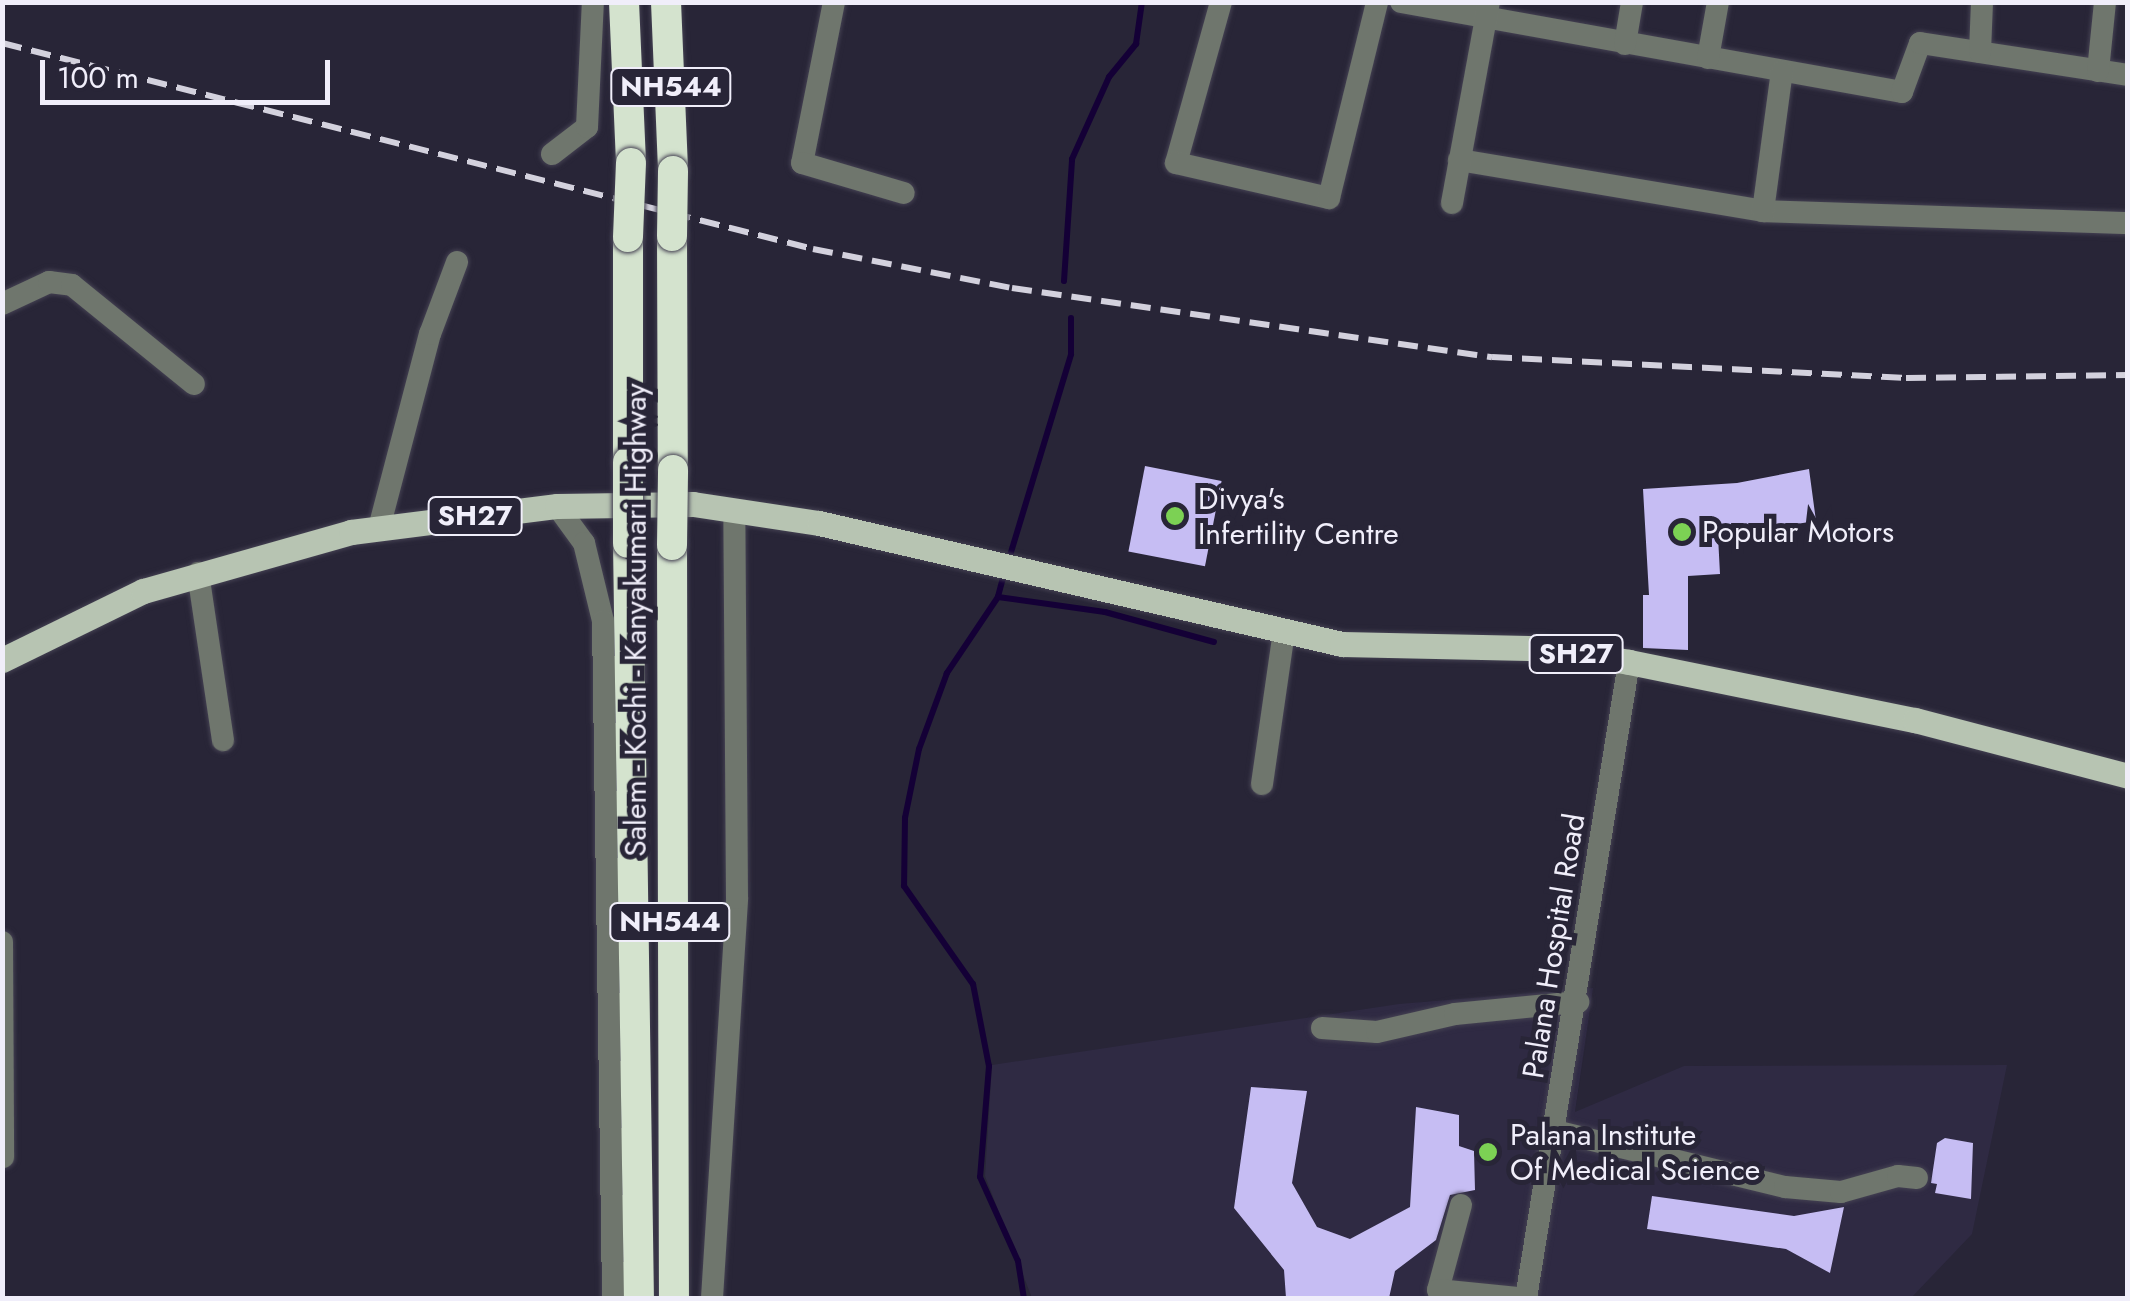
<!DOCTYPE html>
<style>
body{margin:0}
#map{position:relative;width:2130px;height:1301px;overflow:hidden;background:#282537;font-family:Jost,sans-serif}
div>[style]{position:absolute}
.built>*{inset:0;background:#2f2a43}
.stream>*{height:6px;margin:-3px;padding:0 3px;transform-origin:3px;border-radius:3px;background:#140036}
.building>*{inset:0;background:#c6bdf3;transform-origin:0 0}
.roads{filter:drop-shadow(0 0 2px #444152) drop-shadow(0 0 2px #444152)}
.minor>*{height:22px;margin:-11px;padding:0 11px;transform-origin:11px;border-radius:11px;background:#6f766d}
.major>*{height:25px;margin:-12.5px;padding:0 12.5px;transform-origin:12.5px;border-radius:12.5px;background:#b7c4b2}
.highway>*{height:30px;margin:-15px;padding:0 15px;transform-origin:15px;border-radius:15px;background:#d4e3ce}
.rail>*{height:6px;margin-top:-3px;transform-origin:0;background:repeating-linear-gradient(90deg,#d3d1dd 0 20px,transparent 0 30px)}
.bridges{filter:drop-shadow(0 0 2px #444152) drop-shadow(0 0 2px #444152)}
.highway-bridge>*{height:30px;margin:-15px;padding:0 15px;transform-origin:15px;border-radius:15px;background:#d4e3ce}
.dots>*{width:28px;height:28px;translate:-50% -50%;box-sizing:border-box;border:5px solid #282537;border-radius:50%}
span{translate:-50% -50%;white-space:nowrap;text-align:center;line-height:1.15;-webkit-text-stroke:10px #282537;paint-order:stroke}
.shield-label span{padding:2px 8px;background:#282537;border:2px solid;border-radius:8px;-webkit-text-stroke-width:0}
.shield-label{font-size:28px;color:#f0eefa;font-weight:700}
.poi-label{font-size:30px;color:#f0eefa}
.left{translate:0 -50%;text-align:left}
.street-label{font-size:30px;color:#f0eefa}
.frame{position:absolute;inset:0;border:5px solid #f0eefa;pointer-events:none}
.scale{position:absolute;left:40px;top:60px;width:290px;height:45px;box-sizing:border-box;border:5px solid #f0eefa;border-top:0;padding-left:12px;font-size:30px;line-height:35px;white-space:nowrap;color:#f0eefa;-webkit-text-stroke:8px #282537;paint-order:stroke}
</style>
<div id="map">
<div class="built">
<div style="clip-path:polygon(1593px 988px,1575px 1112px,1684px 1066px,2007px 1065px,1972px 1234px,1911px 1298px,1032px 1298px,985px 1176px,992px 1065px,1399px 1004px)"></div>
</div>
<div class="stream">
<div style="left:1064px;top:281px;width:122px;rotate:-86.2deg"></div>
<div style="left:1072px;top:159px;width:90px;rotate:-65.7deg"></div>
<div style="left:1109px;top:77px;width:43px;rotate:-50.7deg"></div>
<div style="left:1136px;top:44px;width:42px;rotate:-81.9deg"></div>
<div style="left:1008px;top:562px;width:217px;rotate:-73.1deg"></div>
<div style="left:1071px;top:354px;width:36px;rotate:-90deg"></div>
<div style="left:1004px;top:574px;width:24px;rotate:105deg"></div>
<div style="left:998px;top:597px;width:92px;rotate:123.9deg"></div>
<div style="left:947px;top:673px;width:81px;rotate:110.2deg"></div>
<div style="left:919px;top:749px;width:70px;rotate:101.5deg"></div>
<div style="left:905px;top:818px;width:68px;rotate:90.8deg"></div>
<div style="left:904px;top:886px;width:120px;rotate:54.9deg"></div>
<div style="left:973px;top:984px;width:84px;rotate:79deg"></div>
<div style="left:989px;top:1066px;width:111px;rotate:94.6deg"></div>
<div style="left:980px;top:1177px;width:92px;rotate:65.7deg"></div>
<div style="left:1018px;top:1261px;width:37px;rotate:81deg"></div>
<div style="left:998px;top:597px;width:108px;rotate:8deg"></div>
<div style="left:1105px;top:612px;width:113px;rotate:15.4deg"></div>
</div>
<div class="building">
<div style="left:1145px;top:466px;width:78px;height:87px;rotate:11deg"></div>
<div style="clip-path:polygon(1809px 469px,1816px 521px,1718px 536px,1720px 574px,1688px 576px,1688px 650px,1643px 648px,1643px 595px,1649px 595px,1643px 489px,1737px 483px)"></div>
<div style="clip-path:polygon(1251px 1087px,1307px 1091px,1292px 1183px,1317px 1227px,1350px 1239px,1410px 1207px,1416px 1107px,1459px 1115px,1459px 1146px,1474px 1151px,1475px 1190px,1450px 1195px,1436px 1240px,1395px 1271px,1389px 1298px,1286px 1298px,1284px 1270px,1234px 1208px)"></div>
<div style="clip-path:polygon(1945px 1138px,1973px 1143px,1971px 1199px,1935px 1193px,1937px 1184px,1931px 1183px,1937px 1143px)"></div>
<div style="clip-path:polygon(1652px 1196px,1794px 1216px,1844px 1207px,1830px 1273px,1786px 1249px,1647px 1229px)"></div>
</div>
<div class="roads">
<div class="minor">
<div style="left:834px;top:2px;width:164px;rotate:101.2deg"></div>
<div style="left:802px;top:163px;width:106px;rotate:16.4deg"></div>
<div style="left:1221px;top:2px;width:167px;rotate:105.6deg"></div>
<div style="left:1176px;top:163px;width:157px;rotate:12.9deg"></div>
<div style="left:1329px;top:198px;width:202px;rotate:-76.2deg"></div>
<div style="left:1401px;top:2px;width:509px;rotate:10.18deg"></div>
<div style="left:1902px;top:92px;width:52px;rotate:-69.8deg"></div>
<div style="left:1920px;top:43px;width:210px;rotate:8.7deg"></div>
<div style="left:1625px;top:44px;width:43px;rotate:-80.5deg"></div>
<div style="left:1980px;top:52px;width:50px;rotate:-87.7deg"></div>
<div style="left:1708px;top:58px;width:57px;rotate:-79.9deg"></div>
<div style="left:2098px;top:71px;width:69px;rotate:-84.2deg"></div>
<div style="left:552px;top:154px;width:44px;rotate:-37.6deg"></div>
<div style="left:587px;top:127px;width:125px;rotate:-87.3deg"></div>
<div style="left:1459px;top:160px;width:308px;rotate:9.5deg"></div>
<div style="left:1763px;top:211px;width:365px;rotate:1.9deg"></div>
<div style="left:1452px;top:203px;width:204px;rotate:-79.6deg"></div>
<div style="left:1763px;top:211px;width:141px;rotate:-82.3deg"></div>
<div style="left:2px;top:304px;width:52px;rotate:-25.1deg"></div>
<div style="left:49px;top:282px;width:23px;rotate:7deg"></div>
<div style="left:72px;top:285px;width:157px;rotate:39.1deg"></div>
<div style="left:557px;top:506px;width:46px;rotate:53.9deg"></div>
<div style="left:584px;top:543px;width:80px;rotate:76.3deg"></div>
<div style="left:603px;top:621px;width:677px;rotate:89.15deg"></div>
<div style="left:379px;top:528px;width:201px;rotate:-75.3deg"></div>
<div style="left:430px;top:334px;width:77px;rotate:-69.4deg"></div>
<div style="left:198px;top:573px;width:169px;rotate:81.5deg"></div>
<div style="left:1262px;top:784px;width:154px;rotate:-81.8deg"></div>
<div style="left:2px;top:942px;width:215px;rotate:89.7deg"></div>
<div style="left:1322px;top:1028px;width:55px;rotate:4.2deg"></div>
<div style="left:1377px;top:1032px;width:80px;rotate:-13deg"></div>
<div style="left:1455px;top:1014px;width:124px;rotate:-5.6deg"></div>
<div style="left:1555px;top:1131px;width:237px;rotate:13.7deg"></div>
<div style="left:1785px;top:1187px;width:56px;rotate:5.1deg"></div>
<div style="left:1841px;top:1192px;width:59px;rotate:-15.7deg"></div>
<div style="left:1898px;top:1176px;width:19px;rotate:6deg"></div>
<div style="left:1461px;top:1205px;width:88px;rotate:105.1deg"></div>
<div style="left:1438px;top:1290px;width:80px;rotate:5.7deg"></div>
<div style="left:712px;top:1298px;width:401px;rotate:-86.4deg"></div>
<div style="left:737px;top:898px;width:388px;rotate:-90.4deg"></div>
<div style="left:1526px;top:1298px;width:644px;rotate:-80.8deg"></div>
</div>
<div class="major">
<div style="left:2px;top:660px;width:157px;rotate:-26.1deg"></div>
<div style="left:143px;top:591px;width:216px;rotate:-15.8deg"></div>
<div style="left:351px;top:532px;width:208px;rotate:-7.2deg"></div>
<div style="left:557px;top:506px;width:136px;rotate:-0.8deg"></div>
<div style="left:693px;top:504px;width:127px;rotate:8.6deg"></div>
<div style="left:819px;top:523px;width:537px;rotate:13.03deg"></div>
<div style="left:1342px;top:644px;width:198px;rotate:1.2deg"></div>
<div style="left:1540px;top:648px;width:90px;rotate:8.9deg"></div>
<div style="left:1629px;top:662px;width:292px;rotate:11.5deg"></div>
<div style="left:1915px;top:720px;width:220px;rotate:14.7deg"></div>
</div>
<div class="highway">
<div style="left:624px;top:2px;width:161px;rotate:87.5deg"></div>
<div style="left:666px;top:2px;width:169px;rotate:87.6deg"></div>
<div style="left:672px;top:236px;width:234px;rotate:89.8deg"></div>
<div style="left:628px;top:462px;width:225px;rotate:-90deg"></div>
<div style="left:628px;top:543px;width:755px;rotate:89.17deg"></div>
<div style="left:672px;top:545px;width:753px;rotate:89.85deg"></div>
</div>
</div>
<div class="rail">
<div style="left:2px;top:43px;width:837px;rotate:14.25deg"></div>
<div style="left:813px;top:249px;width:203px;rotate:11.1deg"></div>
<div style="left:1012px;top:288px;width:485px;rotate:8.2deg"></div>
<div style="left:1492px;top:357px;width:415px;rotate:2.9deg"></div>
<div style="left:1906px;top:378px;width:222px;rotate:-0.8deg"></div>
</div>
<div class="bridges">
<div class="highway-bridge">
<div style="left:672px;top:236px;width:65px;rotate:-89.1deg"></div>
<div style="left:628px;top:237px;width:74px;rotate:-87.7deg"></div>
<div style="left:628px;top:462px;width:81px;rotate:90deg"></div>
<div style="left:672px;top:545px;width:75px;rotate:-89.2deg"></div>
</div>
</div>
<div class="dots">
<div style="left:1175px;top:516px;background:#7cd154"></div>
<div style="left:1682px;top:532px;background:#7cd154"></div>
<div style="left:1488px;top:1152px;background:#7cd154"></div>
</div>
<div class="shield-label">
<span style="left:671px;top:87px">NH544</span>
<span style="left:475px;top:516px">SH27</span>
<span style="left:1576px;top:654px">SH27</span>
<span style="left:670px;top:922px">NH544</span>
</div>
<div class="poi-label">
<span class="left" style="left:1198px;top:516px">Divya's<br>Infertility Centre</span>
<span class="left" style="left:1702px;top:532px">Popular Motors</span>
<span class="left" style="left:1510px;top:1152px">Palana Institute<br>Of Medical Science</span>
</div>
<div class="street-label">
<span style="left:636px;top:620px;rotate:-90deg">Salem - Kochi - Kanyakumari Highway</span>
<span style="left:1554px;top:946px;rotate:-81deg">Palana Hospital Road</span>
</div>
<div class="frame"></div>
<div class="scale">100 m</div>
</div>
